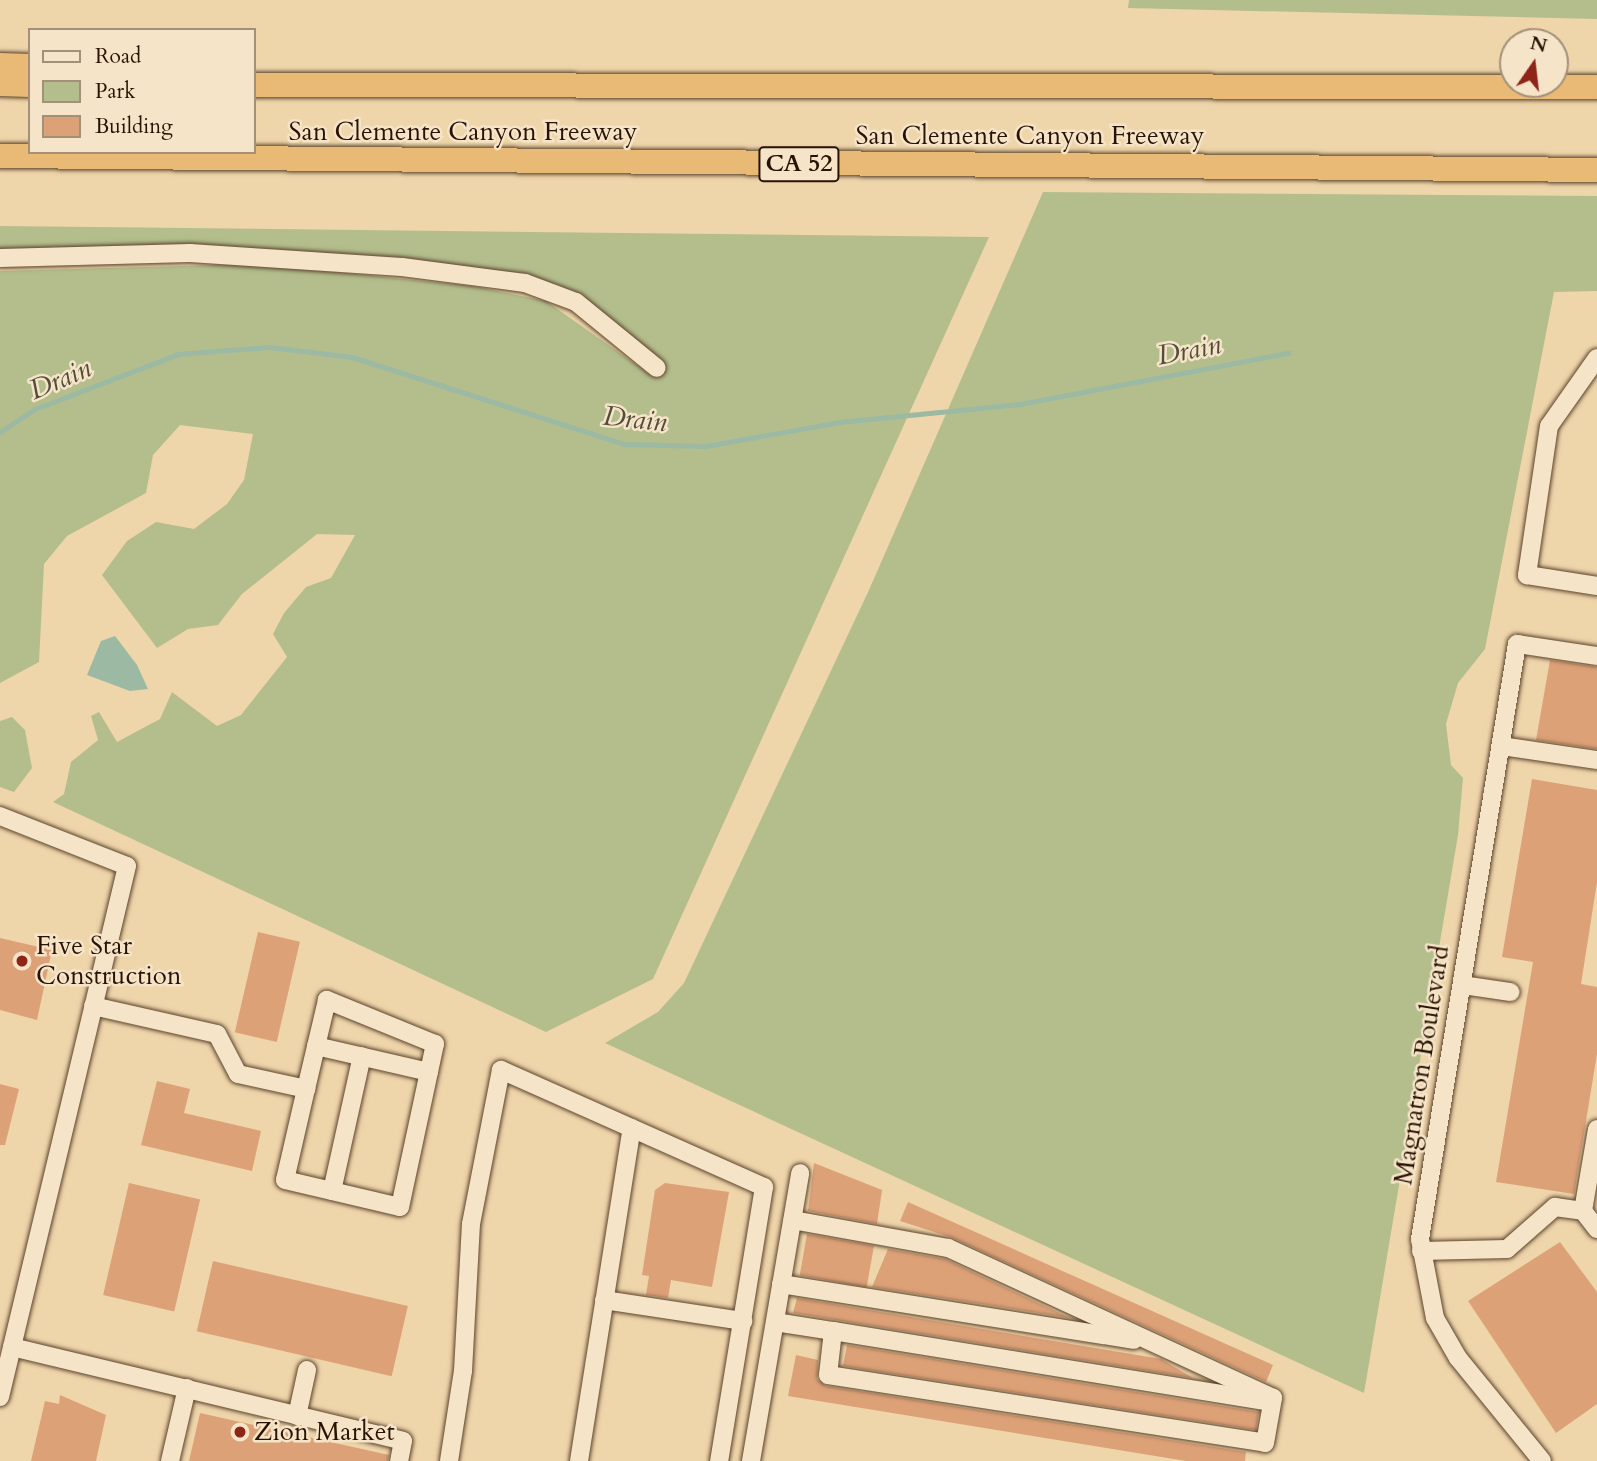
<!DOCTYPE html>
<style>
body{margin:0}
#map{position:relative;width:1597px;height:1461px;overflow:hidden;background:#efd5aa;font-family:Cardo,serif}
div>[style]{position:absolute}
.green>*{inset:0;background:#b4be8d}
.water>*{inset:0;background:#9bb9a3}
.stream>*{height:5px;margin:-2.5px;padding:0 2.5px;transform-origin:2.5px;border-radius:2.5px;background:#9bb9a3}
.building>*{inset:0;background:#dda178;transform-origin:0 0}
.roads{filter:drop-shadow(0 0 2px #5b432c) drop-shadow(0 0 2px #5b432c)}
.minor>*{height:18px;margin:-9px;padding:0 9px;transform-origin:9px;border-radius:9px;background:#f5e4c8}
.highway>*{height:24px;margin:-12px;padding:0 12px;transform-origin:12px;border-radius:12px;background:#e8ba75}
.dots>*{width:19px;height:19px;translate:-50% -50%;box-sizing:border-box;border:4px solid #f5e4c8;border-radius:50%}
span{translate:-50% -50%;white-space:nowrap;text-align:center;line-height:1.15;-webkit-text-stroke:5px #f5e4c8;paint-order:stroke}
.shield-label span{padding:2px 5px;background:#f5e4c8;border:2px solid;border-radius:5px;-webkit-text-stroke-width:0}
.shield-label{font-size:24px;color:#2a1202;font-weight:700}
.street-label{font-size:26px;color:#2a1202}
.poi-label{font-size:26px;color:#2a1202}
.left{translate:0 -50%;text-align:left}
.water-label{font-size:28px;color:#524c3a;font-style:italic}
.legend{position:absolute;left:28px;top:28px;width:228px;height:126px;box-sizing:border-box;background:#f5e4c8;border:2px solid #a49079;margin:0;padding:9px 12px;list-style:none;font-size:21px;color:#2a1202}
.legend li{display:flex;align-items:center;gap:14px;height:35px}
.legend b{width:35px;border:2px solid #a49079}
.north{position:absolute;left:1499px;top:28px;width:70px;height:70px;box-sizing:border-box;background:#f5e4c8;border:2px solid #a49079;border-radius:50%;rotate:14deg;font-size:19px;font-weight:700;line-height:28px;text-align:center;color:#2a1202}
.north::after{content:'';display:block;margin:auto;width:24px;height:32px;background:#8f2418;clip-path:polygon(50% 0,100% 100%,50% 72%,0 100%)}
</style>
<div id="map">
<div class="green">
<div style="clip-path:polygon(1129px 0,1597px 0,1597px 19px,1128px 8px)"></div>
<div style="clip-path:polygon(1043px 192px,1597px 196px,1597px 291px,1554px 292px,1485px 649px,1458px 683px,1446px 724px,1451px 765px,1463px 778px,1458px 835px,1364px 1393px,605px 1043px,658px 1012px,684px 983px,869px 590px)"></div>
<div style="clip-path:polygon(0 226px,989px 237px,653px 979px,546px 1032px,53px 802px,64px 794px,71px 762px,98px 740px,91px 716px,99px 712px,117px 742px,160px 719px,172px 692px,217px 726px,241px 715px,287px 657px,273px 634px,284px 613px,306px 587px,331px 578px,355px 535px,317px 534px,242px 594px,218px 625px,188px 629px,157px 648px,102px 575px,127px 541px,156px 522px,194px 529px,227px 504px,244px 480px,253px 434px,180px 425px,153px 455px,146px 493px,67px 536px,44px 564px,39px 662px,0 683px,0 271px,256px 264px,472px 286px,546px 301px,648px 373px,667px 370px,558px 285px,86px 247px,0 250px)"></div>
<div style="clip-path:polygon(12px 717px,25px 730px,32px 768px,14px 792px,0 787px,0 721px)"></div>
</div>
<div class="water">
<div style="clip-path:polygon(115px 636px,137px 665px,148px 689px,130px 691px,87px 675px,101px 641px)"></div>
</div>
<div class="stream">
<div style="left:0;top:432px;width:42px;rotate:-33.3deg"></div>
<div style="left:35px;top:409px;width:153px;rotate:-21deg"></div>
<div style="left:178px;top:354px;width:91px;rotate:-4.4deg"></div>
<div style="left:269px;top:347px;width:84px;rotate:6.9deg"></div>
<div style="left:352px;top:357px;width:287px;rotate:17.7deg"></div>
<div style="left:625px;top:444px;width:81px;rotate:1.4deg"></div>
<div style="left:706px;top:446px;width:135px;rotate:-10.2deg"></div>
<div style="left:839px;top:422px;width:182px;rotate:-5.7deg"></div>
<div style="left:1020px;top:404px;width:273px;rotate:-10.8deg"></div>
</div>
<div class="building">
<div style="clip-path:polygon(1550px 660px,1597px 667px,1597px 749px,1536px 740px)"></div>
<div style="clip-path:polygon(1532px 779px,1597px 790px,1597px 882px,1581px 984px,1597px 987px,1597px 1054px,1574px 1194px,1496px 1182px,1533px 962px,1502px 957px)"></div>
<div style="left:258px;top:932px;width:43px;height:103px;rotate:13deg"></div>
<div style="clip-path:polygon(0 938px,52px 950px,37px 1020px,0 1010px)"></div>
<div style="clip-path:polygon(157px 1081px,190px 1089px,184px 1113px,261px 1131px,252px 1171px,141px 1145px)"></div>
<div style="clip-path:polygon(0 1084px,19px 1089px,5px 1145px,0 1145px)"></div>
<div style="clip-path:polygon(814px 1163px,882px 1190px,877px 1224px,808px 1211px)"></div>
<div style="left:129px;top:1183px;width:73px;height:115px;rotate:13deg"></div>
<div style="clip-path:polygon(665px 1183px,729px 1192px,712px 1287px,671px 1280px,668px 1298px,646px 1295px,649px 1276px,642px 1275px,655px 1190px)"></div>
<div style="clip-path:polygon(908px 1202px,1273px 1365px,1266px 1382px,953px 1238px,900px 1221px)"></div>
<div style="left:807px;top:1234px;width:68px;height:42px;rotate:10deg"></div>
<div style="clip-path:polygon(1560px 1242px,1597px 1292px,1597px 1404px,1556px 1433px,1468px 1301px)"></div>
<div style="clip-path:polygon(888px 1249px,945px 1259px,1070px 1318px,872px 1287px)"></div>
<div style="left:213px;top:1261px;width:200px;height:72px;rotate:13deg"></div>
<div style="clip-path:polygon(797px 1298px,1161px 1359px,1193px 1378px,793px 1313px)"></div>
<div style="clip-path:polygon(847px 1345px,1259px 1412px,1256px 1430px,843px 1366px)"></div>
<div style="clip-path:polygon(796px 1355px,818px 1360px,817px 1379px,826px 1386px,1246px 1452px,1245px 1461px,1186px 1461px,788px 1396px)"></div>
<div style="clip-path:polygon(60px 1395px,106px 1415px,96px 1461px,31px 1461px,45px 1401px,59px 1404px)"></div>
<div style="clip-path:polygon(200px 1413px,389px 1455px,388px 1461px,189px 1461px)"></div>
</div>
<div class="roads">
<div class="minor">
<div style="left:0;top:258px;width:190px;rotate:-1.5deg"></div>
<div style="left:190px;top:253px;width:212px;rotate:3.8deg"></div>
<div style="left:402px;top:267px;width:124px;rotate:7.4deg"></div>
<div style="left:525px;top:283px;width:54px;rotate:20.4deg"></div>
<div style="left:576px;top:302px;width:104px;rotate:39.2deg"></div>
<div style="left:1597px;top:358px;width:83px;rotate:125.2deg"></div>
<div style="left:1549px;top:426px;width:151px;rotate:98.4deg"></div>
<div style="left:1527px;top:575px;width:71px;rotate:8.9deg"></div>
<div style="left:1501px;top:746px;width:97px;rotate:8.3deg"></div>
<div style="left:0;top:816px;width:136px;rotate:21.5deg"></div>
<div style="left:127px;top:866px;width:546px;rotate:103.45deg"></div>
<div style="left:1462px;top:985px;width:49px;rotate:8.3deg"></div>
<div style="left:93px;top:1006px;width:127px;rotate:12.7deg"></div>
<div style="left:217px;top:1034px;width:45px;rotate:62.3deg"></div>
<div style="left:238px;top:1074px;width:70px;rotate:12.4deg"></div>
<div style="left:306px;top:1089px;width:93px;rotate:103deg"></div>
<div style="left:285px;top:1180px;width:118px;rotate:13.2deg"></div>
<div style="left:400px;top:1207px;width:167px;rotate:-77.9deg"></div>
<div style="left:435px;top:1044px;width:117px;rotate:-157.8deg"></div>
<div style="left:327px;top:1000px;width:91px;rotate:103.3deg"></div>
<div style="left:316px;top:1046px;width:116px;rotate:13deg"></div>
<div style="left:1597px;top:1129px;width:83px;rotate:99.7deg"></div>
<div style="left:1583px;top:1211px;width:23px;rotate:52deg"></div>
<div style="left:332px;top:1191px;width:138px;rotate:-77.5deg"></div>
<div style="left:1421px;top:1251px;width:86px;rotate:-1.3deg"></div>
<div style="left:1507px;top:1249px;width:64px;rotate:-41.2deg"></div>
<div style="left:1555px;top:1207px;width:28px;rotate:8deg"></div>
<div style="left:781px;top:1284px;width:357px;rotate:9deg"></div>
<div style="left:604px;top:1300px;width:141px;rotate:8.6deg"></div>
<div style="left:775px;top:1322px;width:59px;rotate:8.8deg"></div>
<div style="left:833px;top:1331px;width:44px;rotate:96.5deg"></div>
<div style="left:828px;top:1375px;width:442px;rotate:8.8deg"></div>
<div style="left:1265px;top:1443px;width:46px;rotate:-79.9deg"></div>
<div style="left:1273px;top:1398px;width:358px;rotate:-155.2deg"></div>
<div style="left:948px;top:1248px;width:158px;rotate:-169.8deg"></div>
<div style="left:833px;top:1331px;width:438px;rotate:9.2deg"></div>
<div style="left:12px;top:1347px;width:402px;rotate:13.5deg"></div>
<div style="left:403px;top:1441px;width:20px;rotate:101deg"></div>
<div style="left:297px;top:1416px;width:47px;rotate:-77.7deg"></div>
<div style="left:170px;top:1461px;width:75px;rotate:-76.9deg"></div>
<div style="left:449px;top:1461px;width:91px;rotate:-81.2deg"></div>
<div style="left:463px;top:1371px;width:147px;rotate:-86.9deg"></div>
<div style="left:471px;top:1224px;width:157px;rotate:-79deg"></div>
<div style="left:501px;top:1070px;width:288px;rotate:24deg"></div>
<div style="left:764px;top:1187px;width:278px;rotate:99.3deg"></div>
<div style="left:579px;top:1461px;width:337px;rotate:-81deg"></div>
<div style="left:751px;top:1461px;width:292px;rotate:-80.3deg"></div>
<div style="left:1542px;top:1461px;width:133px;rotate:-129.2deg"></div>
<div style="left:1458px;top:1358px;width:46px;rotate:-119.9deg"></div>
<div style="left:1435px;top:1318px;width:80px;rotate:-100.8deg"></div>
<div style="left:1420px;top:1239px;width:603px;rotate:-80.74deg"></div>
<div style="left:1517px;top:644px;width:81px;rotate:8.5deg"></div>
</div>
<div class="highway">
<div style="left:0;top:65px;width:30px;rotate:2deg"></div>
<div style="left:0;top:84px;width:30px;rotate:2deg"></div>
<div style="left:254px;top:85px;width:1343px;rotate:0.09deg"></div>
<div style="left:0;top:156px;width:1597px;rotate:0.5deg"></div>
</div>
</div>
<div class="dots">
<div style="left:22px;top:961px;background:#8f2418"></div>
<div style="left:240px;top:1432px;background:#8f2418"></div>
</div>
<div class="shield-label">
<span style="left:799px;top:164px">CA 52</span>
</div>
<div class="street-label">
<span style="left:463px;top:132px">San Clemente Canyon Freeway</span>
<span style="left:1030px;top:136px">San Clemente Canyon Freeway</span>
<span style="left:1422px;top:1065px;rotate:-81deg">Magnatron Boulevard</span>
</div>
<div class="poi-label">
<span class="left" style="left:36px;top:961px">Five Star<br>Construction</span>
<span class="left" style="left:254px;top:1432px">Zion Market</span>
</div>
<div class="water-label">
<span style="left:1189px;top:350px;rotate:-11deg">Drain</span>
<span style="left:60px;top:379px;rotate:-23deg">Drain</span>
<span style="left:635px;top:419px;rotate:6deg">Drain</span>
</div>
<ul class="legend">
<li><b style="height:9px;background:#f5e4c8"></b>Road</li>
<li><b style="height:19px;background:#b4be8d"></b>Park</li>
<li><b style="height:19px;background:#dda178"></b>Building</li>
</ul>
<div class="north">N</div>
</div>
